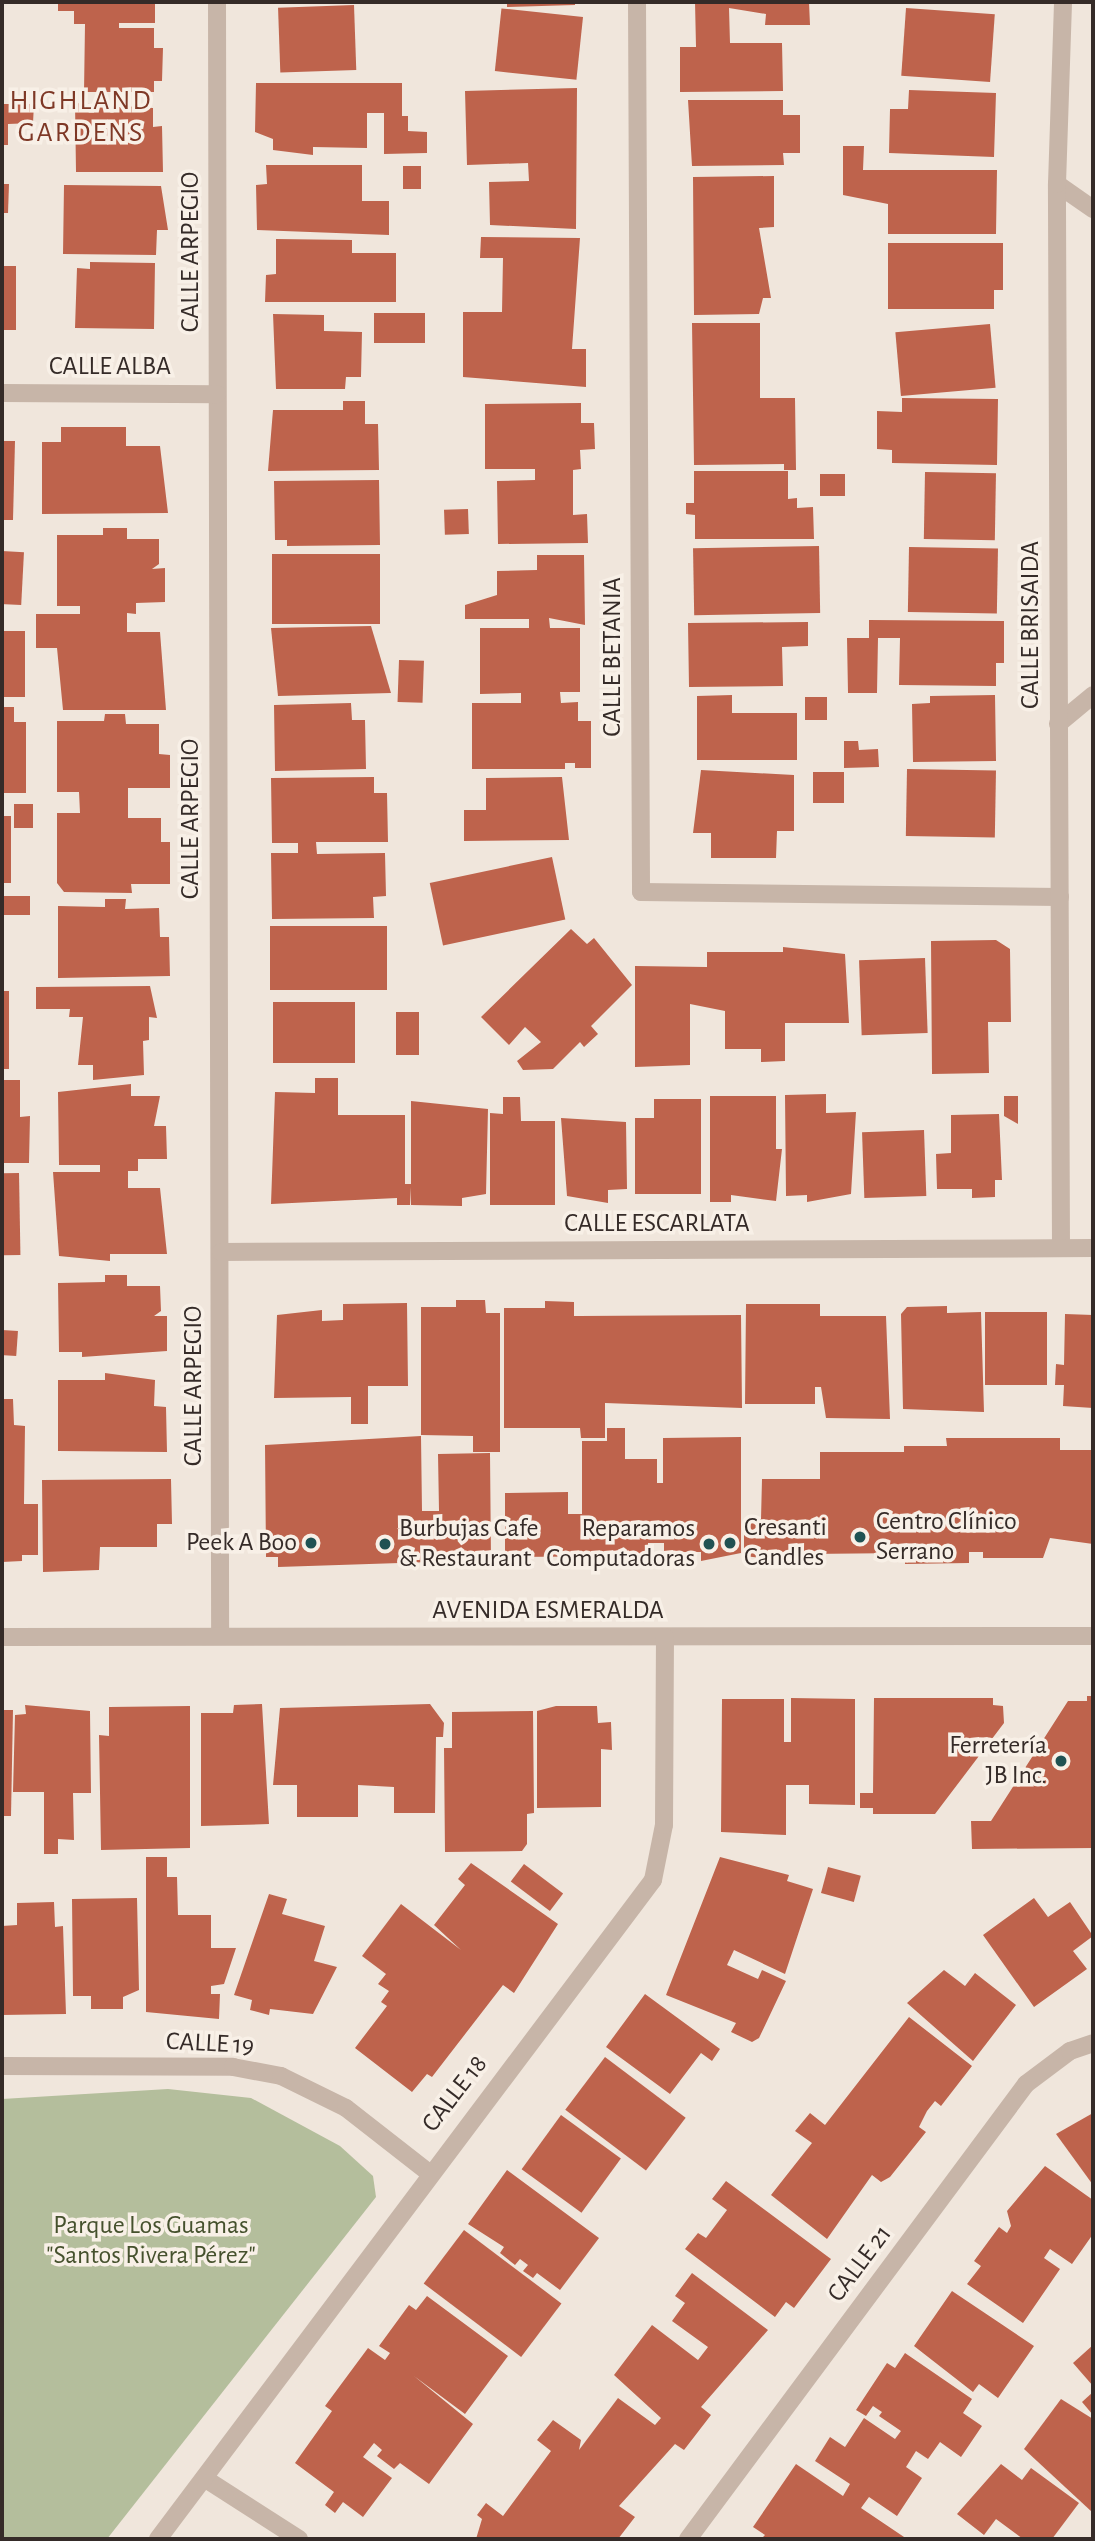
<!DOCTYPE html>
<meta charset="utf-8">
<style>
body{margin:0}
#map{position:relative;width:1095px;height:2541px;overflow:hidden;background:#f0e6dc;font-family:"Alegreya Sans",sans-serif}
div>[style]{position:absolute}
.green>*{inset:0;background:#b4be9c}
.building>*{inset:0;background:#be634c;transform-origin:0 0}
.minor>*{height:18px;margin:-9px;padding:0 9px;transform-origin:9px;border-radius:9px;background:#c7b5a8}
.dots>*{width:19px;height:19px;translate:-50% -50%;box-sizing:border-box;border:4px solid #f8f0e7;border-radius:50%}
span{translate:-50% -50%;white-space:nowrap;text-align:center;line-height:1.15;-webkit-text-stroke:7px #f8f0e7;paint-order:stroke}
.street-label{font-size:26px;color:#352b28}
.poi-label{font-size:26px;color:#352b28}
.left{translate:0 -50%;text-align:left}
.right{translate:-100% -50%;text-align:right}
.park-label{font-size:26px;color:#45512d}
.neighbourhood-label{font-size:28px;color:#7e3826;letter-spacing:2px}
.frame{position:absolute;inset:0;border:4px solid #352b28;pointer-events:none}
</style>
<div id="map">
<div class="green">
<div style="clip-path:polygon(168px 2089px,251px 2098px,340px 2146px,373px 2176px,376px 2197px,107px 2539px,2px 2539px,2px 2099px)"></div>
</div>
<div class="building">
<div style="clip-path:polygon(58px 2px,155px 2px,155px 23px,119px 23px,119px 28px,154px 28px,154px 48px,163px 48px,162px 81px,154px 81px,154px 92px,84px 92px,85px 24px,74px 24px,74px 11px,58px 11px)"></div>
<div style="clip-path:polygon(507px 2px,575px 2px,575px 5px,507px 7px)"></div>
<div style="clip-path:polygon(695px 2px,809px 2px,810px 25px,765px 25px,766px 14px,729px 8px,730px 43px,782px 43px,783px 91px,680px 92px,680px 47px,696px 47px)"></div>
<div style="left:354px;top:5px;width:65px;height:76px;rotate:88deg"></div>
<div style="left:906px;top:8px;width:89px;height:68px;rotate:4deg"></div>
<div style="left:583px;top:17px;width:63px;height:82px;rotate:96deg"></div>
<div style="clip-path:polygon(256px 83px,402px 83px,402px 116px,408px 116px,408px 131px,427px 132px,427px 153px,384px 154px,384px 113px,367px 113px,367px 148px,313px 147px,313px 155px,273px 150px,273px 139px,255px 132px)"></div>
<div style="clip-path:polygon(577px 88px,576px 229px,490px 225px,489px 182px,529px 181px,528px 163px,467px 165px,465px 91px)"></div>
<div style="clip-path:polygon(909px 90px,996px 93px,994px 157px,889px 153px,890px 109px,908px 109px)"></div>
<div style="clip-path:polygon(688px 100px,783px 100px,783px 115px,800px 115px,800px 153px,783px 153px,784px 165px,692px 166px)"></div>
<div style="clip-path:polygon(75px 103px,153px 108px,153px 127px,162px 126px,163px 172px,76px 172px)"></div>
<div style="clip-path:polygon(2px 104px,34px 104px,33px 123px,8px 124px,8px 145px,2px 145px)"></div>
<div style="clip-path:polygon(843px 146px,864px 146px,863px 170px,997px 170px,996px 234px,888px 234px,888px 204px,843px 195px)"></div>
<div style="clip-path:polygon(266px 165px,362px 165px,362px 201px,389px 201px,389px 235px,257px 230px,256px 185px,267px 184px)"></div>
<div style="left:403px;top:166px;width:18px;height:23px"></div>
<div style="clip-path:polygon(774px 176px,774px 227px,759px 228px,771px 298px,763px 298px,759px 314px,694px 315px,693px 177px)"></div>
<div style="clip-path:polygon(2px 184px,9px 184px,8px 213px,2px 213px)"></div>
<div style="clip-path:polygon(64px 185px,161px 186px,168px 230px,157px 230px,156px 255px,63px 254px)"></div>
<div style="clip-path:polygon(481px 237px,580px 238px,572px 349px,586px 349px,586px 387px,463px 377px,463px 312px,502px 312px,503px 258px,480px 258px)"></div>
<div style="clip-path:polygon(276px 239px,352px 240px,352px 253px,396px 253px,396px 302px,265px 302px,266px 275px,276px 274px)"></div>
<div style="clip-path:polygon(888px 243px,1003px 243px,1003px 290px,994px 290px,994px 309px,888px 309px)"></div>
<div style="clip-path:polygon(90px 262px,155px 263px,154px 329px,75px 328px,77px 268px,90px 269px)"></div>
<div style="left:2px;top:266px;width:14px;height:64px"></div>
<div style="left:374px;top:313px;width:51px;height:30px"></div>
<div style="clip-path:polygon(273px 314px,324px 315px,324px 331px,362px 332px,361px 377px,346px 377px,345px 389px,276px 389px)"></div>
<div style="clip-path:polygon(692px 323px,760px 323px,760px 398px,795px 398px,796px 470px,784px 470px,784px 464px,694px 465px)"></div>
<div style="left:990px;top:324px;width:64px;height:95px;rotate:85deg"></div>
<div style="clip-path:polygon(902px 398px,998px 399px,997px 465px,892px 463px,892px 450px,877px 449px,877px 411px,902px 412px)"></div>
<div style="clip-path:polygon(343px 401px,365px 401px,365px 424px,378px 424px,379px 470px,268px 471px,273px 410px,343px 410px)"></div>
<div style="clip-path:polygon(581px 403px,581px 423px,594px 423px,595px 449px,580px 450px,581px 469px,573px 470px,573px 515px,587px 514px,588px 543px,498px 544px,497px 481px,535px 480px,535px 469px,485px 469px,485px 404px)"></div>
<div style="clip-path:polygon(61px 427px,126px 427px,126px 446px,160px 446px,168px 513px,42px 514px,42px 442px,61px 442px)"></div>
<div style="clip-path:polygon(2px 441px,15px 441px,13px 520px,2px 520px)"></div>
<div style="clip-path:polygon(694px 471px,788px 471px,788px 499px,797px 498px,797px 508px,813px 507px,814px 539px,695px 539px,695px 515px,686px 514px,686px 503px,694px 503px)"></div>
<div style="left:925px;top:472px;width:71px;height:67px;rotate:1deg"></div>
<div style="left:820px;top:474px;width:25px;height:22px"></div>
<div style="clip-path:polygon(379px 480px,380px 545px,287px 546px,287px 540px,275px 540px,274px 481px)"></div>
<div style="left:468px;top:509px;width:25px;height:24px;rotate:88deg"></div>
<div style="clip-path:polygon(103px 528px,127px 528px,127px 539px,159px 539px,159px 564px,152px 569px,165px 568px,165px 602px,136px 603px,136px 614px,127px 613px,127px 632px,160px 632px,166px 710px,63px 710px,57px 648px,36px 648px,36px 614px,80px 614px,80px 606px,57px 606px,57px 535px,103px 535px)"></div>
<div style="left:819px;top:546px;width:67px;height:126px;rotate:89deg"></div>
<div style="left:909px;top:547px;width:89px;height:65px;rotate:1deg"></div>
<div style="left:2px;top:551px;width:22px;height:53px;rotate:3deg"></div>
<div style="left:380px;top:554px;width:70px;height:108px;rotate:90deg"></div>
<div style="clip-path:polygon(537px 555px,584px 555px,585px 625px,549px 618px,550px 628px,580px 628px,580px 692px,560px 692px,561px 703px,578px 702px,578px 721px,591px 721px,591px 768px,575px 768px,575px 763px,565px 763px,565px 769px,472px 769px,472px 703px,521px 703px,521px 693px,480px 694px,480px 628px,529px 628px,529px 619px,465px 619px,465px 605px,497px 595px,497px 571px,537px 570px)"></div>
<div style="clip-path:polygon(869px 620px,1004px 621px,1004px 663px,996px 663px,996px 686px,899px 685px,900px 638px,878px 638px,877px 693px,848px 693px,847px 638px,869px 638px)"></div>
<div style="clip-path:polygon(808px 622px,808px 646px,782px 647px,783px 686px,689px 687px,688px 623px)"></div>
<div style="clip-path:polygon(371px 626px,391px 693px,278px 696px,271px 628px)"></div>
<div style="left:25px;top:631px;width:66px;height:23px;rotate:90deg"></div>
<div style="left:399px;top:660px;width:25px;height:42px;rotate:2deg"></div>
<div style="clip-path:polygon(732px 695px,732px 713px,797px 713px,797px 760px,697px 760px,697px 696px)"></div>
<div style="clip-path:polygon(995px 695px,996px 761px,913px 762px,912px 704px,930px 703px,930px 696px)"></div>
<div style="left:805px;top:697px;width:22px;height:23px"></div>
<div style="clip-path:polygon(351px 703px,352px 720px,365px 720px,366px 769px,275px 771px,274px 705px)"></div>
<div style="clip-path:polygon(2px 707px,14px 707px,14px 722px,26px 722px,26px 793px,2px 793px)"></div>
<div style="clip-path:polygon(105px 714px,125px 714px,126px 724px,159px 724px,159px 754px,170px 755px,170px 788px,128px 788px,128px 818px,161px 818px,161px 842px,170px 842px,170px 884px,131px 884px,132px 893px,64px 892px,57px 883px,57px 813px,80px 813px,79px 792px,57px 792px,57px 721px,104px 721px)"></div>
<div style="clip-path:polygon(844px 741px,858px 741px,859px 750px,878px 749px,879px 767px,844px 768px)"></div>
<div style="left:907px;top:769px;width:89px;height:67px;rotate:1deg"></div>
<div style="clip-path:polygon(701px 770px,794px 775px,794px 831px,777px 831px,776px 858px,711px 858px,711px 833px,693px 833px)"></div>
<div style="left:813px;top:772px;width:31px;height:31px"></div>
<div style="clip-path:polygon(374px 777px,374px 793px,387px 793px,388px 842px,316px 842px,317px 854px,385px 853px,386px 896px,373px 897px,374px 918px,272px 919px,271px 853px,298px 853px,298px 843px,272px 843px,271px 778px)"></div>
<div style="clip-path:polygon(562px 777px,569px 840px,464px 841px,464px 810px,486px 810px,486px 778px)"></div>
<div style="left:14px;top:804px;width:19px;height:24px"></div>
<div style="left:2px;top:816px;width:9px;height:67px"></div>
<div style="left:552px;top:857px;width:64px;height:125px;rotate:78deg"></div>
<div style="left:2px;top:896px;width:28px;height:19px"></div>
<div style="clip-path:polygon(105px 899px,126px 899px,125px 909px,159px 908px,160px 937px,169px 937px,170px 976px,58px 978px,58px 906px,105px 907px)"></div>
<div style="left:270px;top:926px;width:117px;height:64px"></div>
<div style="clip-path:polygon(571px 929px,587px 944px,594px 938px,632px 985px,591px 1026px,598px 1034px,584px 1047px,580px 1042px,553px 1069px,523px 1070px,517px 1061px,541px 1042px,525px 1027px,509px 1045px,481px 1017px)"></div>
<div style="clip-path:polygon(931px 941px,996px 940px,1010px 949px,1011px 1022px,988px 1022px,989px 1073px,932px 1074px)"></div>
<div style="clip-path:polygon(783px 947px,845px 954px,849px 1023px,785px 1023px,785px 1061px,761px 1062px,761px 1049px,725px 1049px,725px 1011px,690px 1004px,690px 1065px,635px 1067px,635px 966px,707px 967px,707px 952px,783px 952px)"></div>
<div style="left:925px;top:958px;width:75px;height:66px;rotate:88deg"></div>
<div style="clip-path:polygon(150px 986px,157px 1018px,149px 1017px,149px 1040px,143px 1041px,144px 1075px,93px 1080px,93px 1065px,78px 1065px,83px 1017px,69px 1017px,70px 1009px,36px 1009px,36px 987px)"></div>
<div style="left:2px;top:991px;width:7px;height:78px"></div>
<div style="left:273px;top:1002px;width:82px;height:61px"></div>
<div style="left:396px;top:1012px;width:23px;height:43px"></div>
<div style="clip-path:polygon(315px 1078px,338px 1078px,338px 1115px,405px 1115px,405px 1184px,411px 1184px,411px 1101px,488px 1109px,486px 1194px,462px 1198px,462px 1206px,411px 1205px,410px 1187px,410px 1205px,397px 1205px,397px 1198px,271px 1204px,275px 1092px,315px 1093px)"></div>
<div style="clip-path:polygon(2px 1080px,20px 1080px,20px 1117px,30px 1116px,29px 1163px,2px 1163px)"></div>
<div style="clip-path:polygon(131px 1084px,131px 1096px,160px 1096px,154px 1126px,166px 1126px,167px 1159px,138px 1159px,138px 1171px,128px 1171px,128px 1188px,160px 1188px,167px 1254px,110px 1254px,110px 1261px,59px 1256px,53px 1172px,100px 1172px,100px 1165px,59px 1165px,58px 1092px)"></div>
<div style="clip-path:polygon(826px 1094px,826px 1113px,856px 1112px,851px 1194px,807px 1202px,807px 1195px,786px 1196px,785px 1095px)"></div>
<div style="clip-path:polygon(710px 1096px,776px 1096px,776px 1149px,782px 1149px,776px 1201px,731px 1195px,731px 1202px,710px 1202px)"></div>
<div style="clip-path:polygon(1004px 1096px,1018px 1096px,1018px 1124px,1004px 1116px)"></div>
<div style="clip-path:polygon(503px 1097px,520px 1097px,521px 1121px,555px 1121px,555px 1205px,490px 1205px,490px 1113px,503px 1114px)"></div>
<div style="clip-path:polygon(654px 1099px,701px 1099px,701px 1194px,635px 1194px,635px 1118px,654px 1118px)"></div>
<div style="clip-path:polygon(999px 1114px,1002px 1180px,995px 1180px,995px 1197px,972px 1198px,972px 1189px,937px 1189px,936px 1154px,951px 1153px,951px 1115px)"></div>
<div style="clip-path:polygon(561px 1118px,626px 1122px,627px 1189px,608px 1190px,608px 1203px,567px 1196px)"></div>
<div style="left:924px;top:1130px;width:66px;height:62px;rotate:88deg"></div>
<div style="left:19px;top:1173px;width:82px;height:17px;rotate:89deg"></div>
<div style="clip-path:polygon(105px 1275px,127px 1275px,127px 1286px,160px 1286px,161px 1311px,154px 1316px,167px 1316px,167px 1351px,82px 1357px,82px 1352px,59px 1352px,58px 1283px,105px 1282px)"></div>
<div style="clip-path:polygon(456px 1300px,485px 1300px,486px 1313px,500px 1313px,500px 1452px,473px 1452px,473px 1436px,421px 1435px,421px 1307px,456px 1307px)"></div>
<div style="clip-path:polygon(545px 1301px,574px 1302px,574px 1316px,579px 1316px,741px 1315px,742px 1408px,605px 1403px,605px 1438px,581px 1438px,580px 1428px,504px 1428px,504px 1308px,545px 1308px)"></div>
<div style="clip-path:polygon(407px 1303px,408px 1386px,368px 1386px,368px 1424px,351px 1424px,351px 1397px,274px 1398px,277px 1315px,322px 1310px,322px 1321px,343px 1320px,343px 1304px)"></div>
<div style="clip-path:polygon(746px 1304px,820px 1304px,820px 1316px,886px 1316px,890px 1419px,826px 1418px,821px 1387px,815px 1387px,815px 1404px,745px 1404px)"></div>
<div style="clip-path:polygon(947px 1306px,947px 1313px,981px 1312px,984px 1412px,903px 1409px,901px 1314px,907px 1307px)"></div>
<div style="left:985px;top:1312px;width:62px;height:73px"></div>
<div style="clip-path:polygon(1065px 1314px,1093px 1315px,1093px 1408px,1063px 1406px,1064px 1385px,1055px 1385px,1056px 1364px,1064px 1365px)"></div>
<div style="left:2px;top:1330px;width:16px;height:25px;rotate:4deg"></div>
<div style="clip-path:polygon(105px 1373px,155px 1380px,154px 1406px,166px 1407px,167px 1452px,58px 1451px,58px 1380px,105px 1380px)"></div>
<div style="clip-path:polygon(2px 1399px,13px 1399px,14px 1425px,25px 1426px,24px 1504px,38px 1504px,38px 1555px,22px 1555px,22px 1561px,2px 1562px)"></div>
<div style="clip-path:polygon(607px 1428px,625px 1428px,625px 1459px,657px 1459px,657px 1483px,663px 1483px,663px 1438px,741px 1437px,741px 1553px,701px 1561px,701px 1552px,664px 1552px,664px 1543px,648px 1543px,648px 1556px,505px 1557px,505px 1493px,568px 1492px,568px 1514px,582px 1514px,582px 1441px,607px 1441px)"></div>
<div style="clip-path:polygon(421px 1436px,422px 1511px,439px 1511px,438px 1454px,490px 1453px,491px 1560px,278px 1567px,278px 1557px,266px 1557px,265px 1445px)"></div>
<div style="clip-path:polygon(946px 1438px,1060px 1438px,1060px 1450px,1093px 1450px,1093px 1544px,1050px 1538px,1043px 1558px,983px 1558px,983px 1552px,969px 1552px,969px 1563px,905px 1564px,905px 1553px,807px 1554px,808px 1563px,744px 1556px,744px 1519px,761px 1519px,762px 1479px,820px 1479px,820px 1452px,904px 1452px,904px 1446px,947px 1446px)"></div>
<div style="clip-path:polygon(171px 1479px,172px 1524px,157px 1524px,157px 1547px,100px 1547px,99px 1570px,43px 1572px,42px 1480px)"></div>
<div style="clip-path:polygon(1087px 1696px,1093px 1696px,1093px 1848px,972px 1849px,971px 1821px,991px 1821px,1068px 1701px,1087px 1701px)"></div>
<div style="clip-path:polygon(791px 1698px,855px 1699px,855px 1805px,809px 1804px,809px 1785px,786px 1785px,786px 1835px,721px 1832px,722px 1699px,784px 1699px,784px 1742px,791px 1742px)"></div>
<div style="clip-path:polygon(874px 1698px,993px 1698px,993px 1705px,1003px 1706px,1004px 1723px,935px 1814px,873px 1814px,873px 1808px,860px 1808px,860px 1793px,873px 1793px)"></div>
<div style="clip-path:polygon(262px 1704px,269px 1824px,201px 1826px,201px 1713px,233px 1713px,234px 1705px)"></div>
<div style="clip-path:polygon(430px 1704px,444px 1723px,443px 1737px,436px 1737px,435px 1813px,394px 1813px,394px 1787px,358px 1785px,358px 1817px,297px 1817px,297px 1785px,273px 1785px,280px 1708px)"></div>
<div style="clip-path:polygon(25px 1705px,90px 1711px,91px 1793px,73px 1793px,74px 1840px,58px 1839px,58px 1854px,44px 1854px,44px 1792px,13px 1792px,15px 1715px,26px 1714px)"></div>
<div style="clip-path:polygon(190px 1706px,190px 1848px,101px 1850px,99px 1735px,109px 1736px,109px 1707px)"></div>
<div style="clip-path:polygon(556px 1706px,597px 1706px,598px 1723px,611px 1722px,612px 1750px,601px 1749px,601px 1807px,537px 1808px,537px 1711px)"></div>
<div style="clip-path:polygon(2px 1710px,13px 1710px,11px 1816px,2px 1816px)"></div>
<div style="clip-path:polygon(533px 1711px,534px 1813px,527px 1814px,527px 1844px,522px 1851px,445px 1852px,444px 1748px,452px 1748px,452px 1712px)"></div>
<div style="clip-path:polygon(146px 1857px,167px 1857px,167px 1877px,177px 1877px,178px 1915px,211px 1915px,211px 1948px,236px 1948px,224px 1984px,211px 1986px,211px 1994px,220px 1994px,219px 2019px,146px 2012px)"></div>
<div style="clip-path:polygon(720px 1857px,789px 1875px,787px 1881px,813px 1889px,785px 1974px,734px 1950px,727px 1965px,758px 1979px,762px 1970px,786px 1981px,759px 2038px,752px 2042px,731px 2032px,736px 2023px,666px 1995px)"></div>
<div style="clip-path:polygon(471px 1863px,558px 1924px,514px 1993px,503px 1985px,432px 2077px,427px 2074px,412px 2092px,355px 2048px,387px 2006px,381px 2002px,389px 1991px,378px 1984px,386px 1974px,362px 1956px,401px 1904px,461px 1950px,434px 1925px,465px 1885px,458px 1879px)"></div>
<div style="left:524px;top:1864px;width:49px;height:22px;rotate:37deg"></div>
<div style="left:828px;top:1867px;width:34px;height:27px;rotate:15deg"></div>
<div style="clip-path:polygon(269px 1894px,287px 1899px,282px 1914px,325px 1926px,314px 1961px,337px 1967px,313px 2014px,270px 2009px,269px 2015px,250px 2010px,252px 2000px,234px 1995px)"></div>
<div style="clip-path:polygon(137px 1898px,139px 1990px,123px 1997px,123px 2009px,91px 2009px,91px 1996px,73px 1996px,72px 1899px)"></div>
<div style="clip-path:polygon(1034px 1898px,1048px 1917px,1070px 1902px,1093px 1936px,1073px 1951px,1087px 1969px,1034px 2007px,983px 1935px)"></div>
<div style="clip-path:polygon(54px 1902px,55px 1927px,63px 1926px,66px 2014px,2px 2015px,2px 1926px,17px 1925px,17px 1903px)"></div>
<div style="clip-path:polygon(944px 1970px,965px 1986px,975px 1973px,1016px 2005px,973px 2061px,907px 2003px)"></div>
<div style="clip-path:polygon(645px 1994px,720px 2049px,712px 2061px,701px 2053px,670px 2094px,606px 2047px)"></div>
<div style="clip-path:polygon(909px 2017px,972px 2066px,941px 2106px,935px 2101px,927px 2111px,919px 2127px,926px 2132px,890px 2177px,881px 2182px,872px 2175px,827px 2239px,771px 2195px,812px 2143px,795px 2131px,810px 2113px,825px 2125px)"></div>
<div style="left:605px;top:2057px;width:101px;height:66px;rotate:37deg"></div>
<div style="clip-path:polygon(1093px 2113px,1093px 2185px,1056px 2134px)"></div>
<div style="left:561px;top:2115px;width:74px;height:67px;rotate:36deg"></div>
<div style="clip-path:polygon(1045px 2166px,1093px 2200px,1093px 2234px,1072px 2264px,1050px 2249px,1044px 2258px,1060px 2269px,1023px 2323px,967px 2284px,981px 2266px,974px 2261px,999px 2227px,1007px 2233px,1011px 2226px,1007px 2211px)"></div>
<div style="clip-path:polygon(507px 2170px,599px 2238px,560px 2290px,537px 2273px,533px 2278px,523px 2271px,528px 2265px,520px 2259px,515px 2265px,500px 2253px,504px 2247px,468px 2224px)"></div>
<div style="clip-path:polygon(726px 2181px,831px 2259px,794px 2308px,786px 2302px,775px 2317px,685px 2249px,698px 2233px,706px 2238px,727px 2210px,712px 2199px)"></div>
<div style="left:464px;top:2230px;width:122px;height:67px;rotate:37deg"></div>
<div style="clip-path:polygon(692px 2273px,768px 2330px,701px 2407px,711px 2415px,684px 2450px,675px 2444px,619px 2506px,635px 2517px,618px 2539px,476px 2539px,482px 2519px,477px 2515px,486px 2503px,503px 2516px,551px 2451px,537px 2440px,553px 2420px,581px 2440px,579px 2450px,618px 2398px,655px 2425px,661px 2418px,614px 2375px,652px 2325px,698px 2360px,708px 2347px,672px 2321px,685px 2303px,675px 2296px)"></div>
<div style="clip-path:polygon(952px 2291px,1034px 2346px,998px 2398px,979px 2384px,973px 2392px,914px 2346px)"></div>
<div style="clip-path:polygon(427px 2296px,508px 2356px,465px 2414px,414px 2376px,473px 2424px,429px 2484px,400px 2463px,394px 2469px,377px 2456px,382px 2450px,374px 2443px,363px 2457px,392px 2478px,363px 2517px,343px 2502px,335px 2513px,325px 2505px,334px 2492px,295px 2463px,332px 2411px,325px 2406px,368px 2348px,385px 2360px,390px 2353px,379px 2346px,409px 2305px,416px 2310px)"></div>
<div style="clip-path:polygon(1093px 2345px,1093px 2386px,1073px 2363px)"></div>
<div style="clip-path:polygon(905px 2353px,972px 2399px,963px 2413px,982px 2426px,961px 2457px,940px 2442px,928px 2459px,916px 2451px,906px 2467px,922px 2478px,897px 2516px,869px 2497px,861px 2508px,907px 2539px,761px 2539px,765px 2535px,753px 2527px,796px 2464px,843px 2496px,850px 2484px,815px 2461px,830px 2437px,845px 2447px,864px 2418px,895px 2439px,901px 2431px,879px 2416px,882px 2412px,873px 2406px,866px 2416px,856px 2410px,887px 2363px,895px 2368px)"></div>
<div style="clip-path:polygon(1093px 2392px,1093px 2415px,1082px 2402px)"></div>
<div style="clip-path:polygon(1061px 2399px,1093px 2419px,1092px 2512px,1024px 2449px)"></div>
<div style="clip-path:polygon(1001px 2464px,1022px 2480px,1031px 2468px,1079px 2503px,1052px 2539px,1023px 2539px,996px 2519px,984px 2535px,957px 2514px)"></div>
</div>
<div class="minor">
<div style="left:217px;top:2px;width:1634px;rotate:89.89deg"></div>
<div style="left:637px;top:2px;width:890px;rotate:89.74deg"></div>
<div style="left:641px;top:892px;width:419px;rotate:0.7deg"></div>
<div style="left:1057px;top:184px;width:44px;rotate:34.8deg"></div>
<div style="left:2px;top:393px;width:215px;rotate:0.3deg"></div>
<div style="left:1058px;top:724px;width:45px;rotate:-39.6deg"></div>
<div style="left:1061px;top:1248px;width:1064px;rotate:-90.22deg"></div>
<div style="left:1057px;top:184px;width:182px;rotate:-88.1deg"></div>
<div style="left:221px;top:1252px;width:872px;rotate:-0.26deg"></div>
<div style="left:2px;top:1637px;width:1091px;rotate:-0.05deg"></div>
<div style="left:2px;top:2066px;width:231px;rotate:0.2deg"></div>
<div style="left:233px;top:2067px;width:49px;rotate:10.6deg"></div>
<div style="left:281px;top:2076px;width:72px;rotate:26.2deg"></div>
<div style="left:346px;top:2108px;width:104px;rotate:38deg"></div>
<div style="left:204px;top:2478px;width:113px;rotate:32.7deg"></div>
<div style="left:158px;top:2539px;width:824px;rotate:-53.09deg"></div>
<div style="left:653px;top:1880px;width:56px;rotate:-78.7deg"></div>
<div style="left:664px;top:1825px;width:188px;rotate:-89.7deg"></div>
<div style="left:688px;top:2539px;width:567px;rotate:-53.39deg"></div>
<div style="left:1026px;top:2084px;width:55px;rotate:-36.9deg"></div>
<div style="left:1070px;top:2051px;width:24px;rotate:-19deg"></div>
</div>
<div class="dots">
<div style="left:860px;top:1537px;background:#205253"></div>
<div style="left:311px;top:1543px;background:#205253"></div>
<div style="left:730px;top:1543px;background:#205253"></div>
<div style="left:385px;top:1544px;background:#205253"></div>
<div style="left:709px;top:1544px;background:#205253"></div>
<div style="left:1061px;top:1761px;background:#205253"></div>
</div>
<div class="street-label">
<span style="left:191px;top:252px;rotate:-90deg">CALLE ARPEGIO</span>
<span style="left:110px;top:367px">CALLE ALBA</span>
<span style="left:1031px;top:625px;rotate:-90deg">CALLE BRISAIDA</span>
<span style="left:613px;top:657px;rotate:-90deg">CALLE BETANIA</span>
<span style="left:191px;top:819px;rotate:-90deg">CALLE ARPEGIO</span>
<span style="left:657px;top:1224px">CALLE ESCARLATA</span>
<span style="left:194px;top:1386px;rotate:-90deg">CALLE ARPEGIO</span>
<span style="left:548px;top:1611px">AVENIDA ESMERALDA</span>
<span style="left:210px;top:2044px;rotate:3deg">CALLE 19</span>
<span style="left:455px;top:2094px;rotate:-52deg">CALLE 18</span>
<span style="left:860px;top:2264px;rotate:-53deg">CALLE 21</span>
</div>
<div class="poi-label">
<span class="left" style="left:876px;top:1537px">Centro Clínico<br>Serrano</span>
<span class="left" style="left:744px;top:1543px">Cresanti<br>Candles</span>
<span class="left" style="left:399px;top:1544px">Burbujas Cafe<br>&amp; Restaurant</span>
<span class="right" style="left:695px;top:1544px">Reparamos<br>Computadoras</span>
<span class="right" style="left:297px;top:1543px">Peek A Boo</span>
<span class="right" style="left:1047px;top:1761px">Ferretería<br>JB Inc.</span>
</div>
<div class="park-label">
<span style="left:151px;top:2241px">Parque Los Guamas<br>"Santos Rivera Pérez"</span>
</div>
<div class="neighbourhood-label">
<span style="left:81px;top:117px">HIGHLAND<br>GARDENS</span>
</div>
<div class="frame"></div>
</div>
